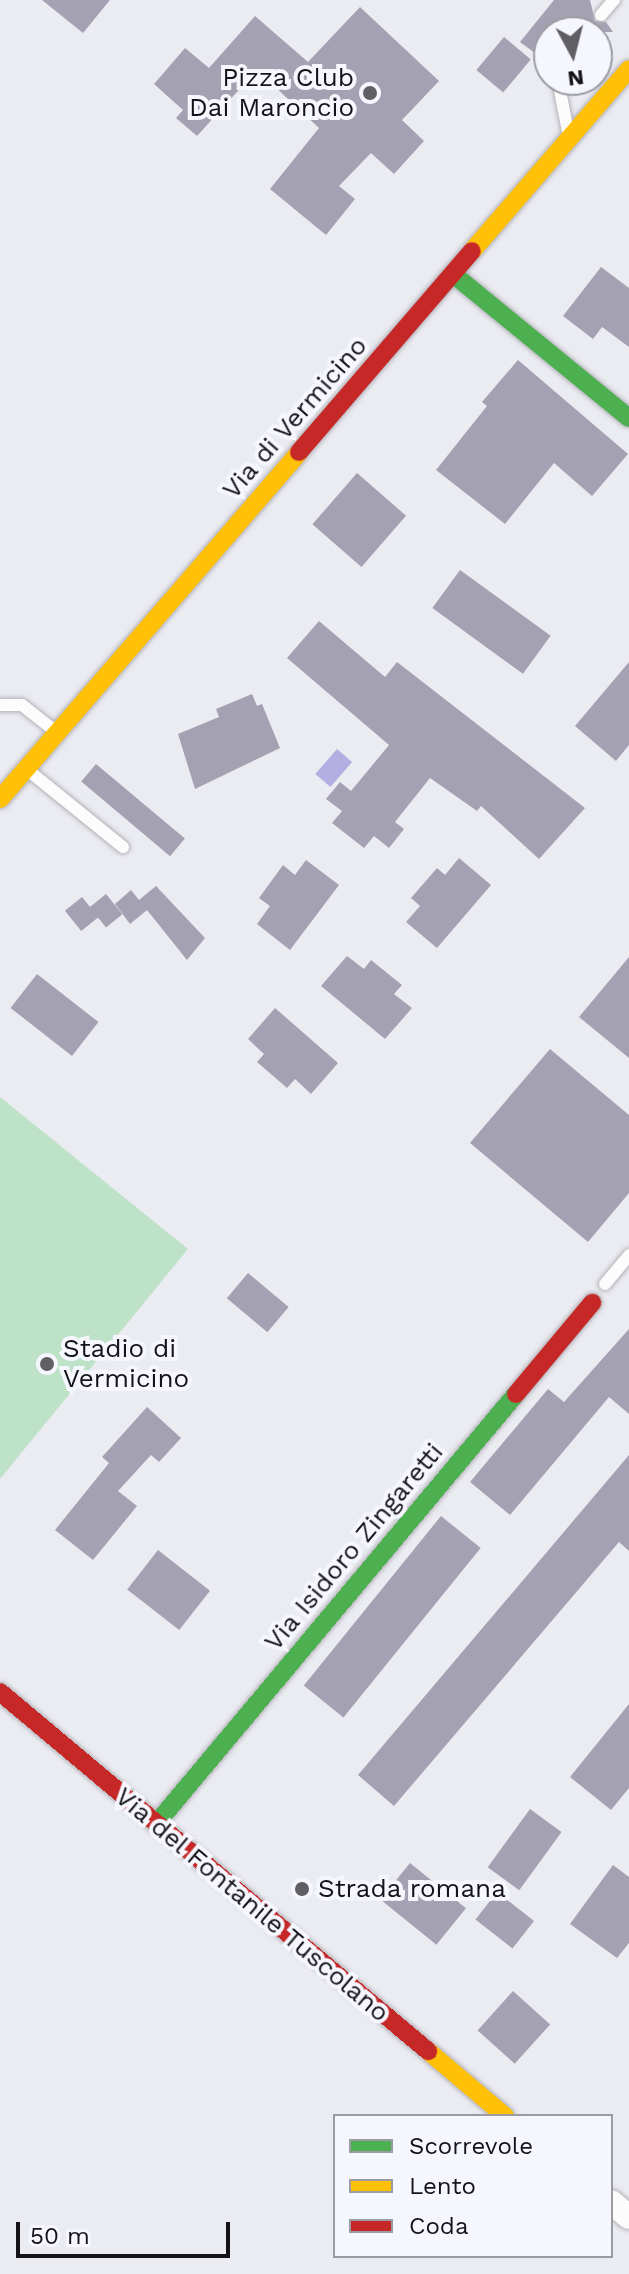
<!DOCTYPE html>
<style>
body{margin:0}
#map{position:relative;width:629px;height:2274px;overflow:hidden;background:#ebebf2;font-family:"Work Sans",sans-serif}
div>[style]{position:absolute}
.green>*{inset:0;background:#bee2c8}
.water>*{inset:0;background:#b4afe3;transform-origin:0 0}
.building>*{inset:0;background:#a4a2b2;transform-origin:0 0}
.roads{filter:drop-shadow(0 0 2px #b2b2b7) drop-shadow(0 0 2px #b2b2b7)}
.lane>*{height:12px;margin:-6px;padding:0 6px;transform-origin:6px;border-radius:6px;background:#fcfcfd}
.street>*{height:24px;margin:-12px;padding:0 12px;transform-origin:12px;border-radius:12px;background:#fcfcfd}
.fast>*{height:18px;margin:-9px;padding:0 9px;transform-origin:9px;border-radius:9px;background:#4caf50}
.slow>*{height:18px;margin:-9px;padding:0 9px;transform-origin:9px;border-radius:9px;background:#ffc107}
.jam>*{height:18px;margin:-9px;padding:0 9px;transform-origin:9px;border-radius:9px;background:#c62828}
.dots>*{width:22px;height:22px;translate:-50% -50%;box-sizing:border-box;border:4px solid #f6f6fe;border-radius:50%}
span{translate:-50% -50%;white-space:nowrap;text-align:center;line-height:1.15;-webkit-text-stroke:8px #f6f6fe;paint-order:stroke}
.poi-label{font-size:26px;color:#131318}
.right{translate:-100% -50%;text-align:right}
.left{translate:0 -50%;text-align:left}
.street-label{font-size:26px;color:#131318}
.legend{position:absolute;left:333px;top:2114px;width:280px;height:144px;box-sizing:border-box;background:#f6f6fe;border:2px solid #9b9ba2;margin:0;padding:10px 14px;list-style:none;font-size:24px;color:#131318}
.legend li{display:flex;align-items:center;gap:16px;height:40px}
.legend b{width:40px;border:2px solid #9b9ba2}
.north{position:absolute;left:533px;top:16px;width:80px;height:80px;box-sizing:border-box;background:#f6f6fe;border:2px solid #9b9ba2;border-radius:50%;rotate:173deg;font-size:22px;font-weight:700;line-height:32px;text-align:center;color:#131318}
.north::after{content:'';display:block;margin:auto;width:28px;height:36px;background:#5f5f64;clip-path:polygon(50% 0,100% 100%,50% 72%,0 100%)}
.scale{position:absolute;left:16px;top:2222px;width:214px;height:36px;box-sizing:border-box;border:4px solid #131318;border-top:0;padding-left:10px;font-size:24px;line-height:28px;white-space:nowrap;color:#131318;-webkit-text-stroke:6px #f6f6fe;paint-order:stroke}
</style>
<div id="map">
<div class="green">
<div style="clip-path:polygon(0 1097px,188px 1249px,0 1479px)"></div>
</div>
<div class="water">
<div style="left:337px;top:749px;width:20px;height:33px;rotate:41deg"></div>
</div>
<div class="building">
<div style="clip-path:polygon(42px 0,110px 0,83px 33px)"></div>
<div style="clip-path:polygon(554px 0,590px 0,595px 21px,606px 22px,613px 32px,549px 32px,549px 45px,539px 56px,520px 42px)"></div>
<div style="clip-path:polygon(360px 7px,439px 81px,402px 120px,424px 141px,394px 174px,371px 153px,339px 186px,355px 199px,326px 235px,270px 189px,319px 128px,257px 70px,197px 136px,176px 118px,183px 110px,154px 84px,185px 48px,209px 68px,255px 16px,308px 62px)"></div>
<div style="left:504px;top:37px;width:35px;height:43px;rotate:40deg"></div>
<div style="clip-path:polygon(601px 267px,629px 288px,629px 347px,602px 327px,593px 339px,563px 316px)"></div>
<div style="clip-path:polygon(518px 360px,628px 454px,592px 496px,554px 463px,505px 524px,436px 470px,487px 406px,482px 402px)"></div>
<div style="left:357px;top:473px;width:65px;height:68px;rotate:41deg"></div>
<div style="left:460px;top:570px;width:112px;height:47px;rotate:36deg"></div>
<div style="clip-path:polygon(319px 621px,385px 677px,397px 662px,585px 808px,539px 859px,481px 806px,477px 811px,430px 778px,395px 822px,404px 829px,389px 848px,374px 836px,364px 848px,332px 823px,342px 811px,326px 799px,340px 782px,351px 791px,389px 745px,287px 658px)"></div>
<div style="clip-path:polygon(629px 662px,629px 745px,616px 761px,575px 726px)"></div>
<div style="clip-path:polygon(252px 694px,257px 706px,262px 704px,280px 748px,195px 789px,178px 734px,219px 717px,216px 709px)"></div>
<div style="left:96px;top:764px;width:116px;height:23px;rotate:40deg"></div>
<div style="clip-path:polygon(459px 858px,491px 885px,437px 948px,406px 922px,420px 906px,411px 898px,437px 868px,445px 875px)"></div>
<div style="clip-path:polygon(306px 860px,339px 885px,290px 950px,257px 924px,270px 906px,259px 898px,283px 865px,295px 875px)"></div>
<div style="clip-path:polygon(156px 886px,205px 938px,187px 960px,147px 910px,130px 924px,115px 904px,131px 890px,139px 900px)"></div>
<div style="left:106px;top:894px;width:26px;height:21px;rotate:51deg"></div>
<div style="left:82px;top:897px;width:26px;height:22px;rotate:51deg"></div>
<div style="clip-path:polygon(347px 956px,364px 969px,371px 960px,402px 985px,394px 994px,412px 1008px,385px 1039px,321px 986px)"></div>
<div style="clip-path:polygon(629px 957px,629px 1058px,579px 1017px)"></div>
<div style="left:37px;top:974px;width:78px;height:43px;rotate:38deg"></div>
<div style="clip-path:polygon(275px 1008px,338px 1063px,311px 1094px,295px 1079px,287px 1088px,257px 1062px,264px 1054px,248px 1039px)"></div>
<div style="clip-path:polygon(550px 1049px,629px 1115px,629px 1193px,588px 1242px,470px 1143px)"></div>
<div style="left:248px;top:1273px;width:53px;height:33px;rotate:40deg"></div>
<div style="clip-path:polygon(629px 1329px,629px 1414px,609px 1397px,510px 1515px,470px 1482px,548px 1389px,564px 1402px)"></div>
<div style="clip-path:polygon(147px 1407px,181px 1438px,159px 1462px,151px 1455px,118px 1491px,137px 1506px,93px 1560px,55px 1530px,109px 1463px,102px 1457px)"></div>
<div style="clip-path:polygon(629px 1455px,629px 1551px,619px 1542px,394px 1806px,358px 1775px)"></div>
<div style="left:441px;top:1516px;width:51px;height:218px;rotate:39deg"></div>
<div style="left:158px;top:1550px;width:66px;height:50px;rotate:38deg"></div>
<div style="clip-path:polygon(629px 1704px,629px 1788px,611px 1810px,570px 1777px)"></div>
<div style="left:530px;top:1809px;width:39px;height:72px;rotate:36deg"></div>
<div style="left:410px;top:1863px;width:72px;height:47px;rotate:39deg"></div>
<div style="clip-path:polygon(613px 1865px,629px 1877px,629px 1943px,617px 1958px,570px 1924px)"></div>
<div style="left:497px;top:1892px;width:47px;height:35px;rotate:38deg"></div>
<div style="left:513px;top:1991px;width:50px;height:53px;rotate:42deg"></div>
</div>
<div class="roads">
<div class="lane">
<div style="left:601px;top:15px;width:20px;rotate:-49deg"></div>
<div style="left:558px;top:80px;width:53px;rotate:79.1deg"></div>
<div style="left:0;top:705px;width:22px"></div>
<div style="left:22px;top:705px;width:42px;rotate:38.2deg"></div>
<div style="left:29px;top:771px;width:121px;rotate:39deg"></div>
<div style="left:605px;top:1284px;width:38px;rotate:-50deg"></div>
</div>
<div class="street">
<div style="left:611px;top:2202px;width:23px;rotate:40deg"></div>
</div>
<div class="fast">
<div style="left:453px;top:274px;width:227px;rotate:39.3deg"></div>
<div style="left:156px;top:1824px;width:561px;rotate:-50.06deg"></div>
</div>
<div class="slow">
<div style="left:472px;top:251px;width:240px;rotate:-49.2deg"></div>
<div style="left:0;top:799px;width:458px;rotate:-49.2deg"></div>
<div style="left:428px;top:2051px;width:101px;rotate:40.2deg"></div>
</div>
<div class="jam">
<div style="left:299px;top:452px;width:265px;rotate:-49.3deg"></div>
<div style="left:516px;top:1394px;width:119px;rotate:-50.1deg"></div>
<div style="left:0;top:1692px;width:559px;rotate:39.99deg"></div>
</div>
</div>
<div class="dots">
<div style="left:370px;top:93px;background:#5f5f64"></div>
<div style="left:47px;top:1364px;background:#5f5f64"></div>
<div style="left:302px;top:1889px;background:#5f5f64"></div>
</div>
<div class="poi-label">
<span class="right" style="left:354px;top:93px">Pizza Club<br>Dai Maroncio</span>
<span class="left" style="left:63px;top:1364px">Stadio di<br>Vermicino</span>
<span class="left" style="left:318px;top:1889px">Strada romana</span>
</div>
<div class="street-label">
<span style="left:295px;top:418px;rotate:-49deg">Via di Vermicino</span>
<span style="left:354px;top:1547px;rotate:-50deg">Via Isidoro Zingaretti</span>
<span style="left:252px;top:1905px;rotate:40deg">Via del Fontanile Tuscolano</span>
</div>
<ul class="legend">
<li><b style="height:10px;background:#4caf50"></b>Scorrevole</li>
<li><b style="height:10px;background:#ffc107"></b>Lento</li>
<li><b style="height:10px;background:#c62828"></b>Coda</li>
</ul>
<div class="north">N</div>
<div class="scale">50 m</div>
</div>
